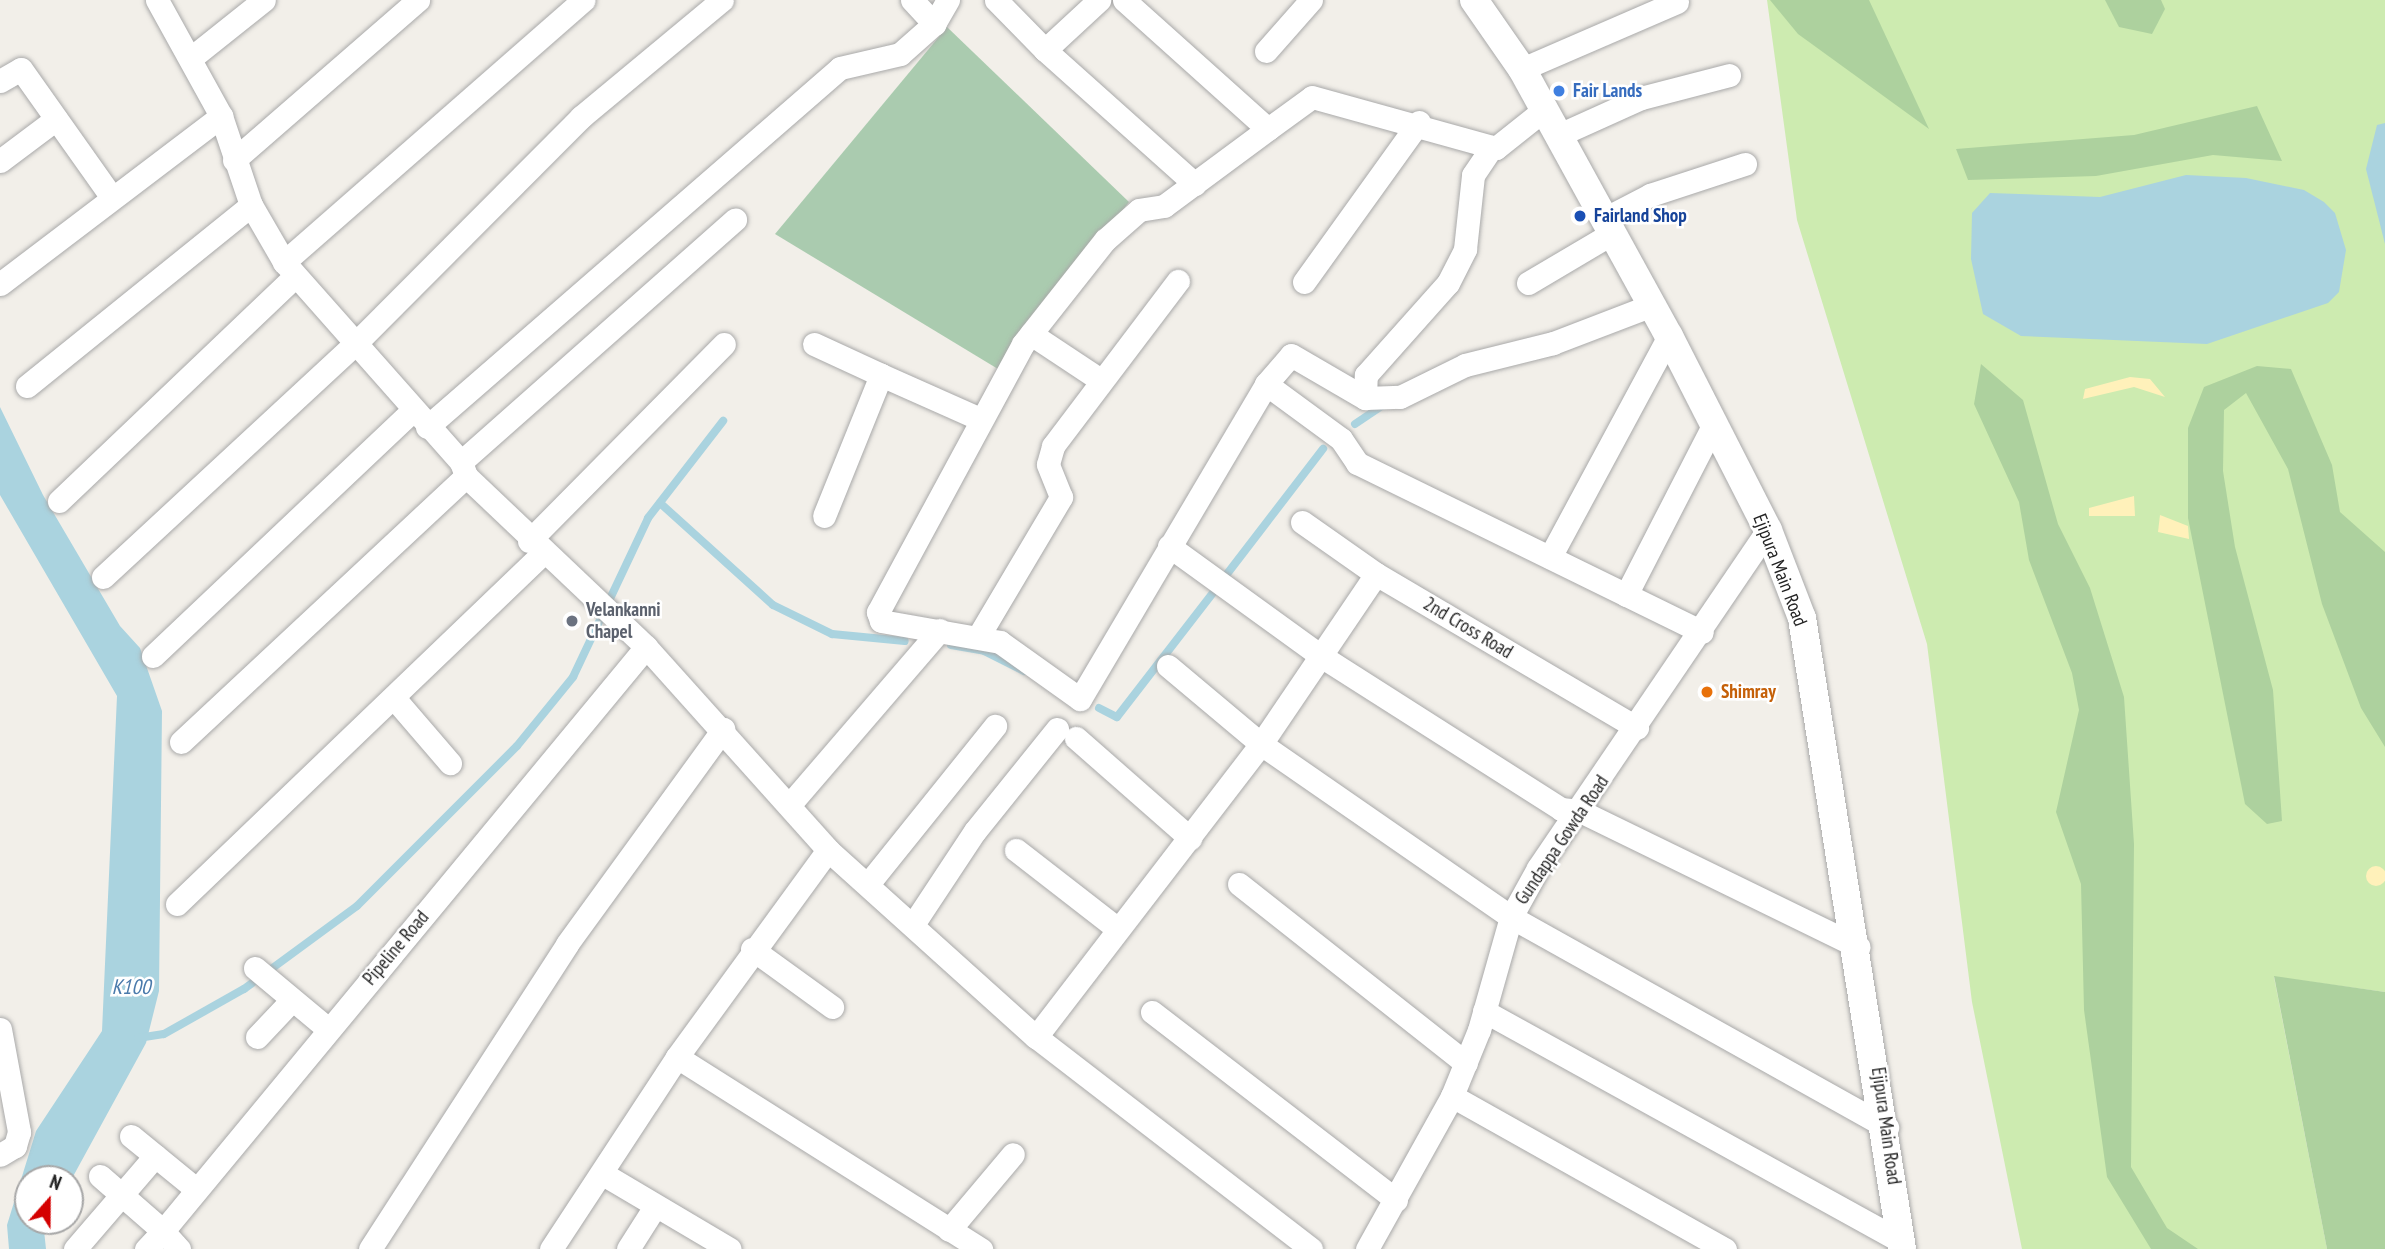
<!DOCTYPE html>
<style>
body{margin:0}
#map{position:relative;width:2385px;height:1249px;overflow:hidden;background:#f2efe9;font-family:"PT Sans Narrow",sans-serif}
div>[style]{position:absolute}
.grass>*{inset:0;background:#cdebb0}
.forest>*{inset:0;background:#add19e}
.sand>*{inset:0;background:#fff1ba}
.round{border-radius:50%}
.cemetery>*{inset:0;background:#aacbaf}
.water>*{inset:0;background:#aad3df}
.stream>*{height:8px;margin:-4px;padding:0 4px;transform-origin:4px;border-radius:4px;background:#aad3df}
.roads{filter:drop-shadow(0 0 2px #a9a9a9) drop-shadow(0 0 2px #a9a9a9)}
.minor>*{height:23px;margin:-11.5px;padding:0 11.5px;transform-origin:11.5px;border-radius:11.5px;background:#fff}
.tertiary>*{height:28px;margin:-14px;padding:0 14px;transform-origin:14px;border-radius:14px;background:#fff}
.dots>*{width:19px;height:19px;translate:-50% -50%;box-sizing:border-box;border:4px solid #fff;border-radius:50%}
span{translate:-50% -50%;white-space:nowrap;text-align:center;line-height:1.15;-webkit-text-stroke:5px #fff;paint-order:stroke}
.shop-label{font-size:19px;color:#366cbe;font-weight:700}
.left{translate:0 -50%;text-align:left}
.transit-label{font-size:19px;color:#164399;font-weight:700}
.street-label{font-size:19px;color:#222}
.worship-label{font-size:19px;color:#5b616d;font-weight:700}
.food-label{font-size:19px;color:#c56008;font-weight:700}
.water-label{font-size:21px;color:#4a7aab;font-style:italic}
.north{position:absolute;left:14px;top:1165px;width:70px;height:70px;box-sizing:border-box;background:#fff;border:2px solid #a7a7a7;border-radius:50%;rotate:21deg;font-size:19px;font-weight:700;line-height:28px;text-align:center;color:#222}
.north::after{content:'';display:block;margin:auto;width:24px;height:32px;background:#d40000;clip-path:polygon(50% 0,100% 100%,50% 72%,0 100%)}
</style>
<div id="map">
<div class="grass">
<div style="clip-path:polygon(1767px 0,2385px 0,2385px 992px,2274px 977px,2327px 1249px,2022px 1249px,1972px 1002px,1927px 644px,1797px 220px)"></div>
</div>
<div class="forest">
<div style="clip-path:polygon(1770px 0,1869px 0,1929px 129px,1798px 34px)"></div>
<div style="clip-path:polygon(2105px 0,2161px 0,2165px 9px,2152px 34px,2119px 27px)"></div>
<div style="clip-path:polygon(2257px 106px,2282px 161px,2213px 155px,2096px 176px,1968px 180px,1956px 149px,2134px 135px)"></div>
<div style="clip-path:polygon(1981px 364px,2023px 400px,2058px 524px,2090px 588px,2124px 697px,2134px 844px,2131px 1167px,2167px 1228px,2198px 1249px,2151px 1249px,2107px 1177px,2084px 1010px,2081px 884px,2056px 812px,2079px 710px,2072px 673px,2029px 560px,2019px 502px,1974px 404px)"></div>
<div style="clip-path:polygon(2257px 366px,2291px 369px,2332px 465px,2340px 512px,2385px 552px,2385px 747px,2361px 708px,2322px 604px,2288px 469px,2246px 393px,2224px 410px,2223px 471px,2235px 547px,2273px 690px,2282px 821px,2267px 824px,2245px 804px,2188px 518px,2188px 428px,2204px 387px)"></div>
<div style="clip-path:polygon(2274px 976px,2385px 992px,2385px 1249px,2327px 1249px)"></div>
</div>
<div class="sand">
<div style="clip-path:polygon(2130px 377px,2150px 379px,2165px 397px,2134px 387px,2083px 399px,2085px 389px)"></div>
<div style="clip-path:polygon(2134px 496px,2135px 516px,2089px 516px,2089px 508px)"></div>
<div style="clip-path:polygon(2160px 515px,2188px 526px,2189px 539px,2158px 532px)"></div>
<div class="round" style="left:2366px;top:866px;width:20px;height:20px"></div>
</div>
<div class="cemetery">
<div style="clip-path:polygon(947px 27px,1129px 202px,998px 369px,775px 234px)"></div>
</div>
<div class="water">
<div style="clip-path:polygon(2385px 123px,2385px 244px,2366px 169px,2377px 125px)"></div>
<div style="clip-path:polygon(2186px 175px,2246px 178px,2304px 190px,2324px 202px,2335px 213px,2346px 250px,2339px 292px,2328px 303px,2207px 344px,2021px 336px,1983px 314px,1971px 259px,1972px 213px,1990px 193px,2100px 197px)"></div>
<div style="clip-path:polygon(0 407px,43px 495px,120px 626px,140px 648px,162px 711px,159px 991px,146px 1043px,70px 1182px,28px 1179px,28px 1221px,43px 1221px,46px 1249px,9px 1249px,7px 1225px,36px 1131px,102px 1031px,117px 696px,0 495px)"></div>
</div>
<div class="stream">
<div style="left:1355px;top:424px;width:34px;rotate:-34deg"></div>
<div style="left:660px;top:503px;width:152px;rotate:42.1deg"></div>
<div style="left:773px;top:605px;width:66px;rotate:26.2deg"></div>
<div style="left:832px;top:634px;width:73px;rotate:5.5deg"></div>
<div style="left:1227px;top:574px;width:158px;rotate:-52.5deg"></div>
<div style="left:951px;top:645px;width:34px;rotate:10deg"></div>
<div style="left:984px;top:651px;width:45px;rotate:26.6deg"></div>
<div style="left:1099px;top:708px;width:20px;rotate:27deg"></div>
<div style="left:1117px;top:717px;width:157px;rotate:-52.3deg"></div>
<div style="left:138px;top:1038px;width:26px;rotate:-9deg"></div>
<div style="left:164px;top:1034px;width:92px;rotate:-29.4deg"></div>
<div style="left:244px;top:989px;width:140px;rotate:-36.3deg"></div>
<div style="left:357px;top:906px;width:226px;rotate:-45deg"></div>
<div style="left:517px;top:746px;width:89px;rotate:-50.9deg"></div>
<div style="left:573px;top:677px;width:176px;rotate:-64.7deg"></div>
<div style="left:648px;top:518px;width:123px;rotate:-52.3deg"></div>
</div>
<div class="roads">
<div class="minor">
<div style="left:157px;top:0;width:132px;rotate:61.1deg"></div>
<div style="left:221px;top:116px;width:94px;rotate:71.4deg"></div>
<div style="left:251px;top:205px;width:66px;rotate:59.9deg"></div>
<div style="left:284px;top:262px;width:267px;rotate:48.5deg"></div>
<div style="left:461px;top:462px;width:15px;rotate:70deg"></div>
<div style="left:466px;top:476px;width:248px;rotate:43.5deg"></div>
<div style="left:646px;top:647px;width:273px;rotate:48.1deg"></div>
<div style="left:828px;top:850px;width:280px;rotate:42deg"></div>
<div style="left:1036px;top:1037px;width:347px;rotate:37.6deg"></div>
<div style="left:912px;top:0;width:33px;rotate:47deg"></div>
<div style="left:996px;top:0;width:70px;rotate:45.6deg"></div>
<div style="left:1045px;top:50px;width:74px;rotate:-42.8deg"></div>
<div style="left:1124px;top:0;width:193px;rotate:41.9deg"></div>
<div style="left:1268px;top:129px;width:54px;rotate:-36deg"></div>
<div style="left:1312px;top:97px;width:191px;rotate:15.5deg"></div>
<div style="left:1496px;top:148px;width:63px;rotate:-38.5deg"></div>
<div style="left:1045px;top:50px;width:201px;rotate:41.8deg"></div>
<div style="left:1266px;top:51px;width:68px;rotate:-48.6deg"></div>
<div style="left:191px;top:58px;width:93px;rotate:-38.5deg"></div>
<div style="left:1522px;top:69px;width:169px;rotate:-23.4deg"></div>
<div style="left:0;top:81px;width:24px;rotate:-30deg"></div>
<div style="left:21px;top:69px;width:156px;rotate:54.7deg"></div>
<div style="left:1268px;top:129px;width:129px;rotate:143.5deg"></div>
<div style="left:1164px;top:206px;width:25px;rotate:171deg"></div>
<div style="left:1139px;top:210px;width:45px;rotate:138.6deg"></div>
<div style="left:1105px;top:240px;width:132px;rotate:128.3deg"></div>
<div style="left:1023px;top:344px;width:305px;rotate:118.4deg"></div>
<div style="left:878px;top:612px;width:9px;rotate:72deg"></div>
<div style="left:881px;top:621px;width:121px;rotate:10deg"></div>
<div style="left:1000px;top:642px;width:98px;rotate:35.5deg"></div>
<div style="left:1080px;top:699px;width:366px;rotate:-59.4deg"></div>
<div style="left:1266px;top:384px;width:38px;rotate:-49deg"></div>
<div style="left:1291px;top:355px;width:86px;rotate:30.2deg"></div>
<div style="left:1365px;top:398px;width:35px;rotate:-2deg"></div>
<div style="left:1400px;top:397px;width:72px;rotate:-26.2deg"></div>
<div style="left:1465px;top:365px;width:91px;rotate:-14deg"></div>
<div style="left:1553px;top:343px;width:106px;rotate:-21deg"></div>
<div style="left:1559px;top:135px;width:90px;rotate:-24.3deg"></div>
<div style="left:1641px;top:98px;width:91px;rotate:-14.6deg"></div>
<div style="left:234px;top:160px;width:244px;rotate:-41deg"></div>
<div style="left:0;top:161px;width:70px;rotate:-36.9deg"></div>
<div style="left:1606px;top:218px;width:50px;rotate:-27.6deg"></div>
<div style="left:1650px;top:195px;width:100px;rotate:-18.1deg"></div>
<div style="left:284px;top:262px;width:398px;rotate:-41.2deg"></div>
<div style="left:1304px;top:282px;width:197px;rotate:-54.3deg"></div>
<div style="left:1528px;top:283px;width:96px;rotate:-30.6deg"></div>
<div style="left:0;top:284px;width:278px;rotate:-37.2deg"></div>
<div style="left:1031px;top:334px;width:82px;rotate:33.5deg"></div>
<div style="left:814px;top:344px;width:74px;rotate:24.8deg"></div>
<div style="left:881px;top:375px;width:152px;rotate:112deg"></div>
<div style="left:881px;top:375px;width:108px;rotate:24deg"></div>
<div style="left:1266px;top:384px;width:93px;rotate:36.3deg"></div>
<div style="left:1341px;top:439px;width:29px;rotate:56deg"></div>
<div style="left:1357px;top:463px;width:384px;rotate:26.1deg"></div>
<div style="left:27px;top:386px;width:288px;rotate:-38.9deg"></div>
<div style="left:1365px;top:398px;width:23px;rotate:-88deg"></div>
<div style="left:1366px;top:375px;width:123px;rotate:-48.3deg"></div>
<div style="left:1448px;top:283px;width:38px;rotate:-63deg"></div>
<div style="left:1465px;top:249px;width:74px;rotate:-83.8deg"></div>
<div style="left:1473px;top:175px;width:34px;rotate:-56deg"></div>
<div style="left:427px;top:427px;width:547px;rotate:-41deg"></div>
<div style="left:840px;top:68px;width:62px;rotate:-13.1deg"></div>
<div style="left:900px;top:54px;width:45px;rotate:-41.4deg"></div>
<div style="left:934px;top:24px;width:28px;rotate:-60deg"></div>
<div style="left:461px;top:462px;width:366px;rotate:-41.5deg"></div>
<div style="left:59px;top:501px;width:326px;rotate:-43.6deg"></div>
<div style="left:1302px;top:522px;width:90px;rotate:35.1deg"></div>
<div style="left:1376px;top:574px;width:303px;rotate:30.5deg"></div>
<div style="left:529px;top:541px;width:277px;rotate:-45.3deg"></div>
<div style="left:1169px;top:546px;width:188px;rotate:35.9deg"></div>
<div style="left:1321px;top:656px;width:285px;rotate:32.5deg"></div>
<div style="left:1561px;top:809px;width:19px;rotate:6deg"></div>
<div style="left:1580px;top:811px;width:310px;rotate:26deg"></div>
<div style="left:1550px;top:557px;width:251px;rotate:-61.7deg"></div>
<div style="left:103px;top:577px;width:343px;rotate:-42.8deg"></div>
<div style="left:355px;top:344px;width:320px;rotate:-45.1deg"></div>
<div style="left:581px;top:117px;width:183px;rotate:-39.7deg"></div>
<div style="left:1626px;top:595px;width:192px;rotate:-62.8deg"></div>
<div style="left:978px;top:637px;width:163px;rotate:-59.3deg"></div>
<div style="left:1061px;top:497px;width:35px;rotate:-112deg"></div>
<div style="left:1048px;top:464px;width:19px;rotate:-74deg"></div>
<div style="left:1053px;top:446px;width:207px;rotate:-52.9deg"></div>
<div style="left:153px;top:656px;width:357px;rotate:-43.4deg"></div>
<div style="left:1168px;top:666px;width:121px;rotate:40deg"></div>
<div style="left:1261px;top:744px;width:304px;rotate:34.7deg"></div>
<div style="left:1511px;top:917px;width:431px;rotate:29.2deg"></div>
<div style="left:394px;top:698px;width:86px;rotate:49.3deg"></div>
<div style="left:1076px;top:738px;width:152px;rotate:41.3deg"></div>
<div style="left:181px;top:742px;width:390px;rotate:-43deg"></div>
<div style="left:791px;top:803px;width:228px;rotate:-49.3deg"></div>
<div style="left:1016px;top:850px;width:129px;rotate:37.8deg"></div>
<div style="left:868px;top:884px;width:203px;rotate:-51.2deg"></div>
<div style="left:1239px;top:884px;width:289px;rotate:38.3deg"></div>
<div style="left:177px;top:904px;width:506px;rotate:-43.8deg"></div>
<div style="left:914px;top:923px;width:110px;rotate:-56.5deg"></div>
<div style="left:975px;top:831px;width:131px;rotate:-51.2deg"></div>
<div style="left:752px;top:949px;width:99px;rotate:35.9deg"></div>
<div style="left:255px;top:968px;width:95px;rotate:39.9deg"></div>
<div style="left:1484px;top:1011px;width:475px;rotate:28.9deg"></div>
<div style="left:1152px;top:1012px;width:308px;rotate:37.6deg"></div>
<div style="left:0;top:1029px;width:105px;rotate:79.5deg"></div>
<div style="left:19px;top:1132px;width:15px;rotate:106deg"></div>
<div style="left:15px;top:1146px;width:17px;rotate:149deg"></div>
<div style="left:257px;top:1037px;width:50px;rotate:-46.6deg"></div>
<div style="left:1036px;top:1037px;width:369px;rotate:-52.5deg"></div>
<div style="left:1261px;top:744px;width:205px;rotate:-55.9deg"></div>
<div style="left:677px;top:1057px;width:360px;rotate:32.3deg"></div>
<div style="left:1452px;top:1096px;width:313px;rotate:29.3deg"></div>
<div style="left:131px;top:1136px;width:84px;rotate:39.2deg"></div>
<div style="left:603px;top:1174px;width:147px;rotate:30.6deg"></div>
<div style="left:100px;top:1176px;width:84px;rotate:41.1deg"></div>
<div style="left:163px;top:1231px;width:25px;rotate:133deg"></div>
<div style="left:949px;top:1230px;width:99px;rotate:-49.9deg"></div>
<div style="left:75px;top:1249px;width:123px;rotate:-49.3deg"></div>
<div style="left:179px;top:1249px;width:24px;rotate:-132deg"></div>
<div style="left:163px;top:1231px;width:758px;rotate:-50.41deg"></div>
<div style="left:370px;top:1249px;width:363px;rotate:-57.1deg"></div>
<div style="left:567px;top:944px;width:266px;rotate:-54deg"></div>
<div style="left:551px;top:1249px;width:230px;rotate:-56.7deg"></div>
<div style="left:677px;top:1057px;width:256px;rotate:-53.9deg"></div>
<div style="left:628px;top:1249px;width:49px;rotate:-57.6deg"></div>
<div style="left:1367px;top:1249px;width:175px;rotate:-60.9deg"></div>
<div style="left:1452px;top:1096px;width:71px;rotate:-67.8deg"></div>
<div style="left:1479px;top:1030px;width:117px;rotate:-74.2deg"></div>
<div style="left:1511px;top:917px;width:56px;rotate:-61.1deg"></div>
<div style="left:1538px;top:868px;width:409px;rotate:-55.8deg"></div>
</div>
<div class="tertiary">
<div style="left:1474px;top:0;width:84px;rotate:55.2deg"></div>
<div style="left:1522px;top:69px;width:305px;rotate:61.2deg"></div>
<div style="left:1669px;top:336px;width:218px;rotate:63deg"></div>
<div style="left:1768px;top:530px;width:94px;rotate:68.9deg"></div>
<div style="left:1802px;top:618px;width:639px;rotate:80.99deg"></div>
</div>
</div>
<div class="dots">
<div style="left:1559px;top:91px;background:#3f7fe0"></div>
<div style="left:1580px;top:216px;background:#1a4fb4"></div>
<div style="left:572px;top:621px;background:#6b7280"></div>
<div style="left:1707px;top:692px;background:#e8710a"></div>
</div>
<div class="shop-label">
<span class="left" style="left:1573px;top:91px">Fair Lands</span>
</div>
<div class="transit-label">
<span class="left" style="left:1594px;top:216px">Fairland Shop</span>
</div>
<div class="street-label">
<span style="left:1780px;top:570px;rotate:69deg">Ejipura Main Road</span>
<span style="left:1468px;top:628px;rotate:31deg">2nd Cross Road</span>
<span style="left:1562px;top:840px;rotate:-56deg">Gundappa Gowda Road</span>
<span style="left:396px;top:948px;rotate:-50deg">Pipeline Road</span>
<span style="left:1886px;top:1126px;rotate:82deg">Ejipura Main Road</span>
</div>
<div class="worship-label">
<span class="left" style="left:586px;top:621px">Velankanni<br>Chapel</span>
</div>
<div class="food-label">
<span class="left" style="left:1721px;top:692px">Shimray</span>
</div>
<div class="water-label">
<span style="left:131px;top:987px">K100</span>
</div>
<div class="north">N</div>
</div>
